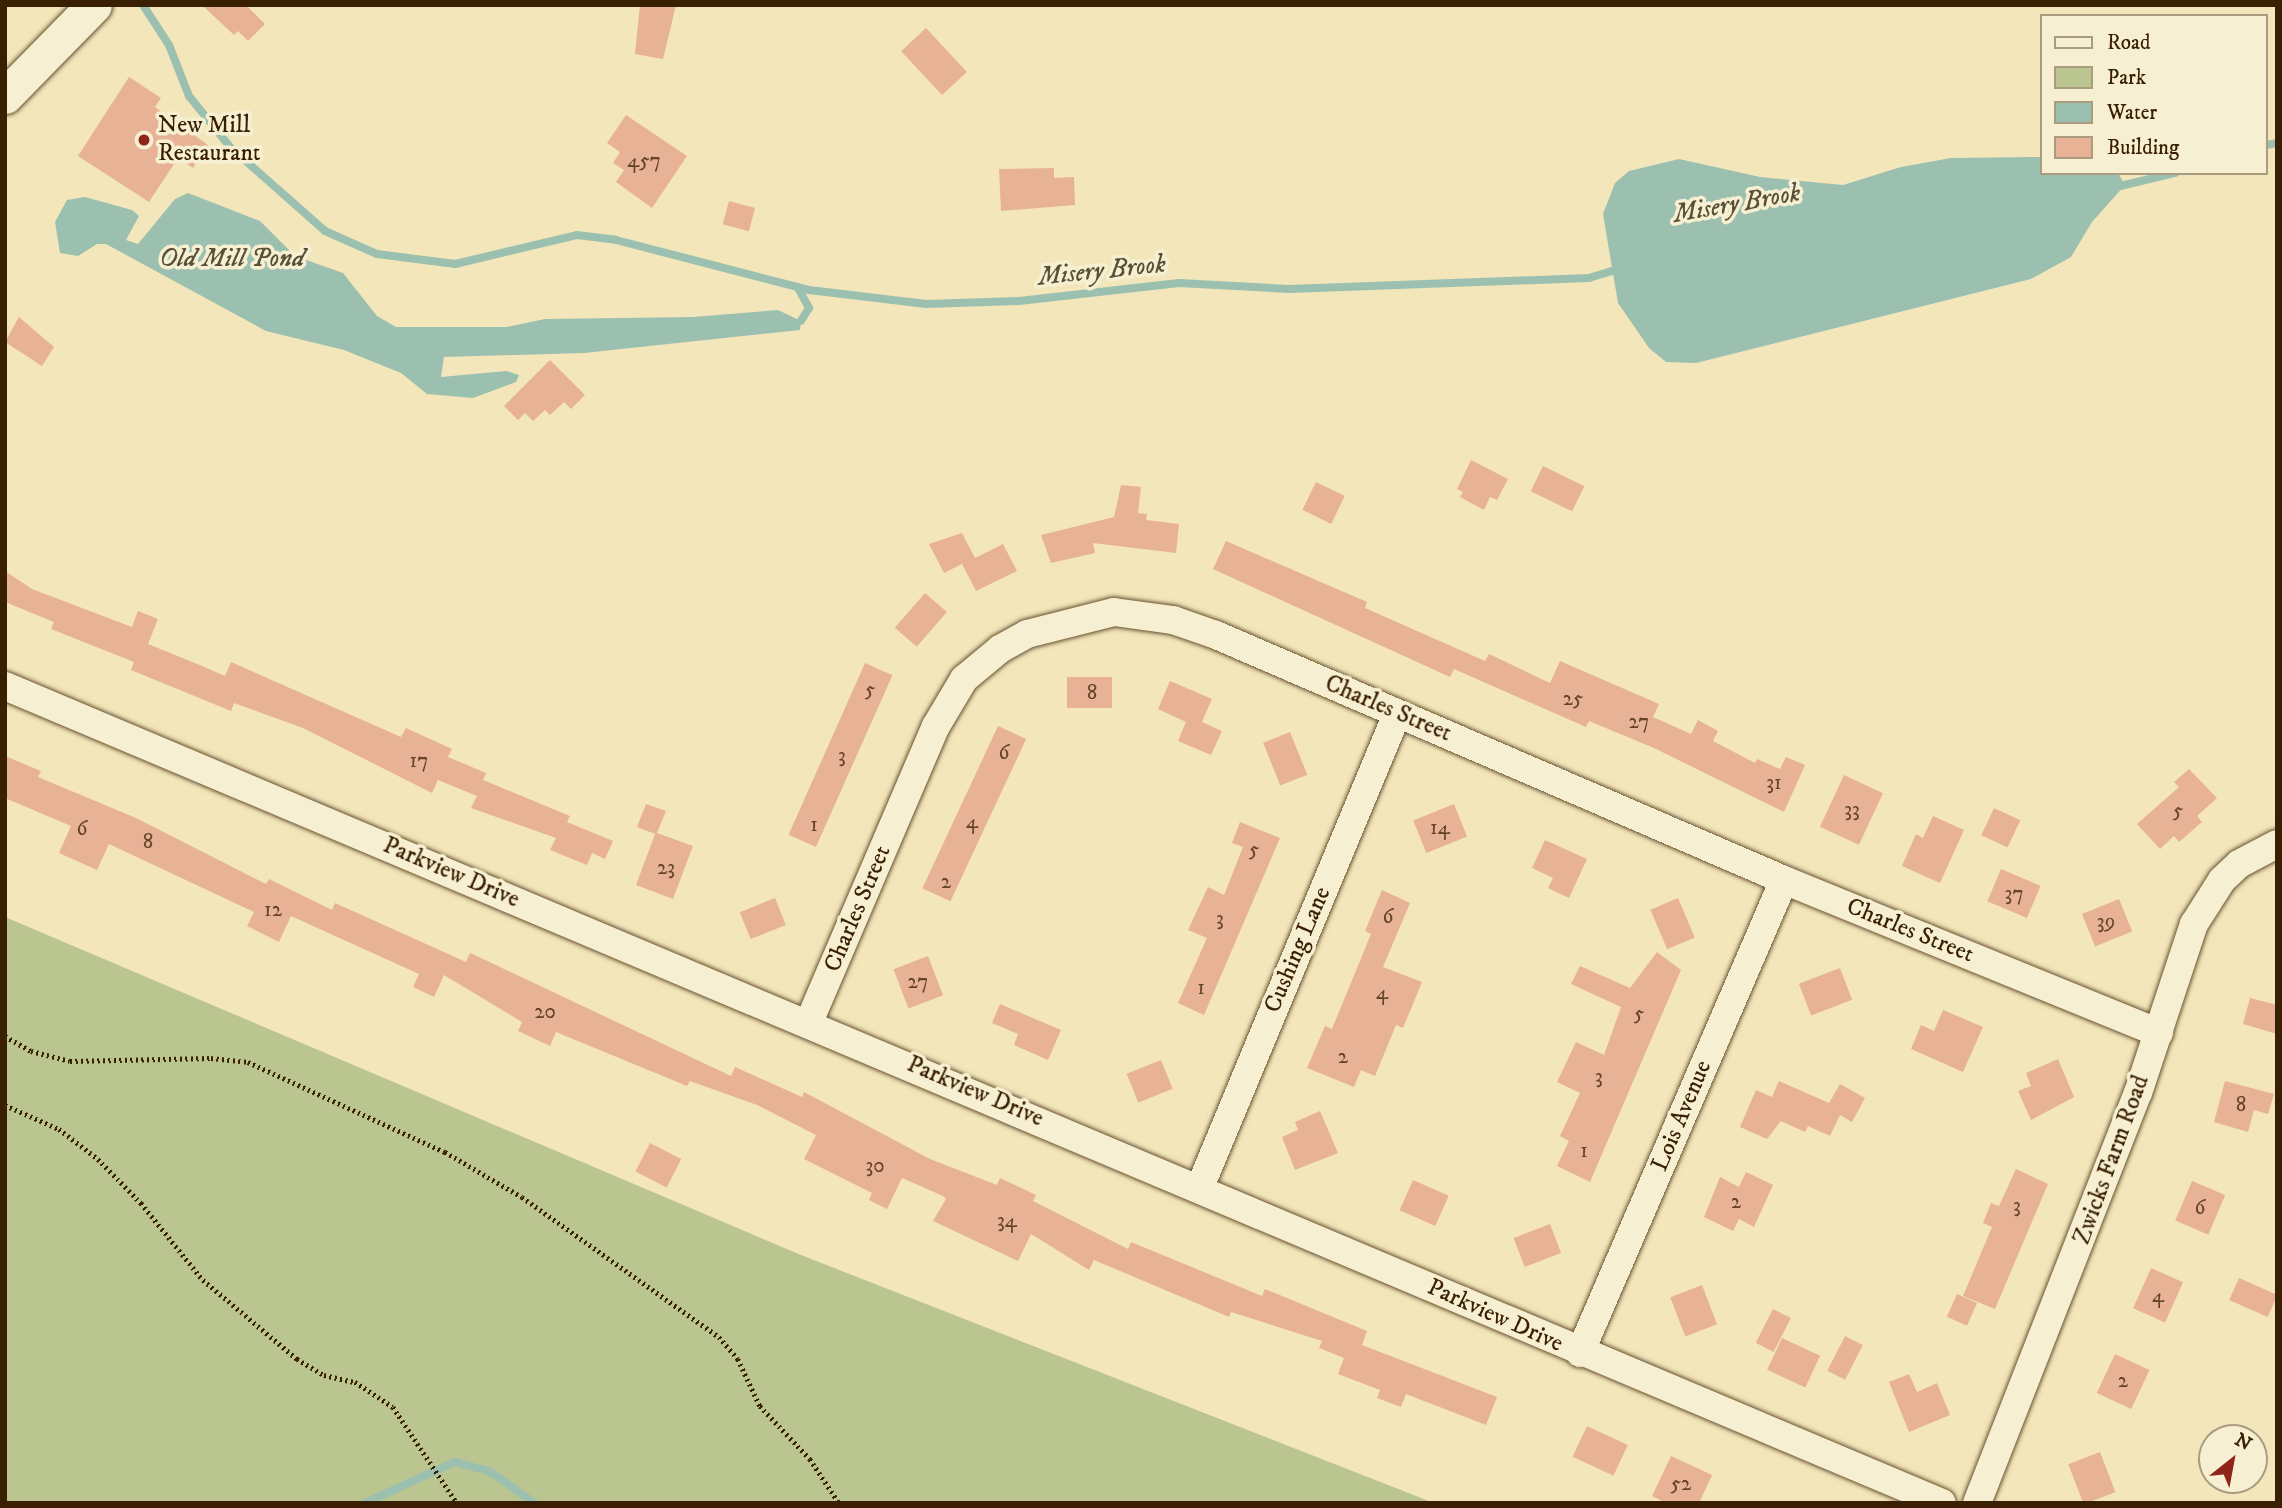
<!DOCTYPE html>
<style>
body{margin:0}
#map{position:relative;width:2282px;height:1508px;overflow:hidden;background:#f3e6ba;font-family:"IM FELL DW Pica",serif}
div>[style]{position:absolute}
.green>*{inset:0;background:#bac590}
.water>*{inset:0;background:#9bc0b0}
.stream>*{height:8px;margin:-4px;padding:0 4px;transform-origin:4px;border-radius:4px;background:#9bc0b0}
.building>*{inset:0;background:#e8b296;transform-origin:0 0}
.path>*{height:4.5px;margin-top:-2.25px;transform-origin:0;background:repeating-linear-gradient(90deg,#3a2002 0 2px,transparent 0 5.5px)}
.roads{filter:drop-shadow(0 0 2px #685230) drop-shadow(0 0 2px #685230)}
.minor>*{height:28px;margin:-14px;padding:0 14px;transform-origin:14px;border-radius:14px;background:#f7efd2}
.tertiary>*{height:35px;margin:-17.5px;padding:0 17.5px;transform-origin:17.5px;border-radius:17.5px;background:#f7efd2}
.dots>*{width:19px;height:19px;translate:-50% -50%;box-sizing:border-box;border:4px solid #f7efd2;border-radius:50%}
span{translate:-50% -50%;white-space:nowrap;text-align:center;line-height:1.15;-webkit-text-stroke:7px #f7efd2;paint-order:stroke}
.number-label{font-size:21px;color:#664427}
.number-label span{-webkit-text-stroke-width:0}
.poi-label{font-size:24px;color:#3a2002}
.left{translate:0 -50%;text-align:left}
.street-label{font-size:24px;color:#3a2002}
.water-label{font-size:26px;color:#575036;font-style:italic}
.frame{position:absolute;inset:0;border:7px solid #3a2002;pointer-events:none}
.legend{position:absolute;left:2040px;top:14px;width:228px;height:161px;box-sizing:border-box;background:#f7efd2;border:2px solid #ab9c7f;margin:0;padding:9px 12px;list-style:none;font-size:21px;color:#3a2002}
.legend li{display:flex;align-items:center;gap:14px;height:35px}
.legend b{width:35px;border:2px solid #ab9c7f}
.north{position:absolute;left:2198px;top:1424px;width:70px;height:70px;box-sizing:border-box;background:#f7efd2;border:2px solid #ab9c7f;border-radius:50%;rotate:31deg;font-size:19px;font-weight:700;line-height:28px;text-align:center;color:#3a2002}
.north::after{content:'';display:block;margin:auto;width:24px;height:32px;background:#8f2418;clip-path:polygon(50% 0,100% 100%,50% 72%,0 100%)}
</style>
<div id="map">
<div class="green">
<div style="clip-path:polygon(5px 917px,801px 1255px,1434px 1503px,5px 1503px)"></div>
</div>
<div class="water">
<div style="clip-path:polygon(2042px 157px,2042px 173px,2118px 173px,2125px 185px,2092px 222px,2071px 257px,2031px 279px,1696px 363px,1666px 362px,1649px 348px,1618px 303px,1603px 214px,1615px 183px,1629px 171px,1679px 159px,1760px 177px,1843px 185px,1901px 167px,1951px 158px)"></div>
<div style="clip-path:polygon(188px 193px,260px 221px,295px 256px,343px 273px,377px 316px,396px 327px,507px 327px,545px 319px,693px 317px,778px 310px,801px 321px,800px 330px,584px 353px,444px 357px,441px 377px,506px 371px,519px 375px,516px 382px,473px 398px,427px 394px,401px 373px,344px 350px,266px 331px,106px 244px,97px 244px,78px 256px,60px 253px,55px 222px,67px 200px,85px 197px,132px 210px,139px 216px,126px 240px,138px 244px,175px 199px)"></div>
</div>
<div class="stream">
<div style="left:143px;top:5px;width:48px;rotate:57deg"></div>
<div style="left:169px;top:45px;width:55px;rotate:68.6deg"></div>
<div style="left:189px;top:96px;width:67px;rotate:51.1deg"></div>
<div style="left:231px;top:148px;width:125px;rotate:41.4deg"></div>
<div style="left:325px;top:231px;width:57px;rotate:23.9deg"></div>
<div style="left:377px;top:254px;width:79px;rotate:7.3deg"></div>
<div style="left:455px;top:264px;width:125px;rotate:-13.4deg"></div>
<div style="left:577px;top:235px;width:39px;rotate:7deg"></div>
<div style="left:616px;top:240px;width:199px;rotate:14.5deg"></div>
<div style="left:809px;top:290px;width:118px;rotate:6.8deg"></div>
<div style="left:926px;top:304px;width:93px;rotate:-1.8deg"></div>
<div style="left:1019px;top:301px;width:161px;rotate:-6.4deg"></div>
<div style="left:1179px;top:283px;width:110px;rotate:3.1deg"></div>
<div style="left:1289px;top:289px;width:300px;rotate:-2.1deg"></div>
<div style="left:1589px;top:278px;width:31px;rotate:-17deg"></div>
<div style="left:2266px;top:145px;width:11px;rotate:-10deg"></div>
<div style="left:2116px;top:187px;width:61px;rotate:-13.3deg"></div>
<div style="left:798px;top:288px;width:23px;rotate:61deg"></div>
<div style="left:809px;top:308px;width:15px;rotate:122deg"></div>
<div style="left:365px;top:1503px;width:99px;rotate:-24.5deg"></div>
<div style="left:455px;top:1462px;width:35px;rotate:15deg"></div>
<div style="left:489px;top:1471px;width:55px;rotate:35.4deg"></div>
</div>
<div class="building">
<div style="clip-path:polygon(202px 5px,246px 5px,265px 24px,248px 41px,238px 31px,234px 35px)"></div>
<div style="clip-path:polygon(640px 5px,676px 5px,663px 59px,635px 54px)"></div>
<div style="left:926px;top:28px;width:60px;height:34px;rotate:47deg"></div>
<div style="clip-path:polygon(129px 77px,161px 98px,155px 107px,208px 145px,193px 168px,178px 158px,149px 202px,78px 156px)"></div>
<div style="clip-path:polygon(626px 115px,687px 156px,652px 208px,616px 182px,624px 170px,613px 163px,620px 152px,607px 143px)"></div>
<div style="clip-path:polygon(1054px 168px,1054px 178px,1074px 177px,1075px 205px,1001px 211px,999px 169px)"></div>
<div style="left:729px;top:201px;width:27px;height:24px;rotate:15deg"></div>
<div style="clip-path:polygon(19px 317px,54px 347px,42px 366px,5px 342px)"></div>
<div style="clip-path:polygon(550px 360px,585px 395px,571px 409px,564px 402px,550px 415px,545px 410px,533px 421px,525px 413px,518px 420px,504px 406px)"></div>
<div style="clip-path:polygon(1471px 460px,1508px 479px,1497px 500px,1490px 497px,1484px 510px,1460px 497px,1463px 492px,1457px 489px)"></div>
<div style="left:1543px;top:466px;width:46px;height:28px;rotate:26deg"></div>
<div style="left:1316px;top:482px;width:32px;height:31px;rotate:26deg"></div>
<div style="clip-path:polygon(1121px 485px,1141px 487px,1138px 513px,1147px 514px,1146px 520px,1179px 524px,1176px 553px,1093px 543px,1095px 553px,1051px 563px,1041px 535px,1114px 517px)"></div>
<div style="clip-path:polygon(962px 533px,975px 558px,1003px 544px,1017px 571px,976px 591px,962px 564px,944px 573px,929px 544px)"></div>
<div style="clip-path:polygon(1226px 541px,1367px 602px,1365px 608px,1485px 661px,1489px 654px,1550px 683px,1560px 661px,1659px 704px,1653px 717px,1691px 734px,1698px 720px,1718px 731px,1713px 741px,1755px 763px,1757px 759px,1780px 769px,1786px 757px,1805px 765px,1784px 812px,1654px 748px,1589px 721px,1586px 727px,1454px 669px,1450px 677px,1213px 569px)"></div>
<div style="clip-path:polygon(5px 571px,32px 589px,132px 627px,138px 611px,158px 619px,148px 644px,202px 666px,225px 676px,231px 662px,401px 737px,406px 728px,452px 749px,448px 757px,486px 773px,483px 780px,570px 816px,567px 822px,613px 841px,605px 859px,592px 853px,587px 865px,550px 850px,556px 838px,471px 808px,477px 796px,438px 780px,432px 793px,303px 728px,234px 703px,231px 711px,131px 670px,134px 662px,51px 629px,54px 622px,5px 602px)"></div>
<div style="left:925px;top:593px;width:29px;height:46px;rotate:41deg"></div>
<div style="left:865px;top:663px;width:30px;height:188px;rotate:24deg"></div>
<div style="left:1067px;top:677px;width:45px;height:31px"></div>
<div style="clip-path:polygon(1170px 681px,1212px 699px,1202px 722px,1222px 731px,1211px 755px,1178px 741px,1186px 722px,1158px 709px)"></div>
<div style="left:998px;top:726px;width:31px;height:179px;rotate:25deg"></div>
<div style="left:1290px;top:732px;width:46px;height:29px;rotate:68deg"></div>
<div style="clip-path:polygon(5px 756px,41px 771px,38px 777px,136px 818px,266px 884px,269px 879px,332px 910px,335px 903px,466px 962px,470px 953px,481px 958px,731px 1076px,735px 1067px,802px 1097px,804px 1092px,930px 1159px,997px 1185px,1000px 1178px,1036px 1195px,1033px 1201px,1128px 1249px,1131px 1242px,1262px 1296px,1265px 1289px,1367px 1331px,1362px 1345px,1497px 1397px,1486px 1425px,1406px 1394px,1401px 1407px,1377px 1398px,1380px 1390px,1338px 1374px,1344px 1358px,1319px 1348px,1322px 1341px,1231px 1312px,1229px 1317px,1094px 1260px,1089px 1270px,1031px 1234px,1018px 1261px,933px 1221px,946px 1199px,943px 1196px,902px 1178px,887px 1209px,869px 1200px,872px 1193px,804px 1159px,816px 1135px,757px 1105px,690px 1081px,687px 1086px,556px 1032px,550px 1046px,518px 1031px,522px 1022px,444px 975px,434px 997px,413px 987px,419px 974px,291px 916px,279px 942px,247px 926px,254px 912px,109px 844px,97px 870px,59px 853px,71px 826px,5px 798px)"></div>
<div style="clip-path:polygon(2189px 769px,2217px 798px,2197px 816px,2202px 822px,2179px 842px,2174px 836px,2160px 849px,2137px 824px,2179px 787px,2174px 782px)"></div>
<div style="left:1844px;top:775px;width:43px;height:57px;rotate:25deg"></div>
<div style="clip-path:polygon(646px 804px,666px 811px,657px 833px,693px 846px,673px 899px,636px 885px,655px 834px,637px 827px)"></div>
<div style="left:1454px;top:804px;width:35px;height:44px;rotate:68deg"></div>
<div style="left:1994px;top:808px;width:29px;height:30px;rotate:25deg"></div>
<div style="clip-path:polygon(1933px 816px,1964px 830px,1940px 883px,1902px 866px,1916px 834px,1923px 838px)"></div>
<div style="clip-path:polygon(1240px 822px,1280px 838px,1204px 1015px,1178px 1003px,1207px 938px,1188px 930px,1208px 887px,1224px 895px,1243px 847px,1232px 843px)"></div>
<div style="clip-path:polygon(1545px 840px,1587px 859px,1569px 898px,1548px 888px,1553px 878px,1532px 868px)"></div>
<div style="left:2001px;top:869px;width:43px;height:35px;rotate:23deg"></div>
<div style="clip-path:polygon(1382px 890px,1410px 903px,1383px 967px,1422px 982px,1403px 1028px,1396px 1025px,1375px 1076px,1361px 1070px,1354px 1087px,1307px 1068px,1325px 1026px,1332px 1029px,1371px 934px,1365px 931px)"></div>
<div style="left:775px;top:898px;width:29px;height:38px;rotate:68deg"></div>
<div style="left:1678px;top:898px;width:43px;height:30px;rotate:67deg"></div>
<div style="left:2119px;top:899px;width:35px;height:40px;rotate:68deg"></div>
<div style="clip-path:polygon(1657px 952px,1681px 970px,1590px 1182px,1557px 1166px,1569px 1141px,1560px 1136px,1580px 1093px,1557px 1082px,1576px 1042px,1604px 1055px,1621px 1007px,1571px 984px,1580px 966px,1630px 988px)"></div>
<div style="left:928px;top:956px;width:42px;height:37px;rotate:69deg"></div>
<div style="left:1840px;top:968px;width:34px;height:44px;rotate:69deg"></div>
<div style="clip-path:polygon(2250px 998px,2277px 1005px,2277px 1034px,2243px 1024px)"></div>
<div style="clip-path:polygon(1000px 1004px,1061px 1030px,1048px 1060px,1014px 1045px,1018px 1034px,992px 1023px)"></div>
<div style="clip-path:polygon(1943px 1010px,1983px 1027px,1963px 1072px,1911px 1049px,1921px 1025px,1934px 1031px)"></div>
<div style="clip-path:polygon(2058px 1059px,2074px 1097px,2031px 1120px,2018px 1091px,2031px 1086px,2026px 1073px)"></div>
<div style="left:1161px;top:1060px;width:31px;height:37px;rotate:68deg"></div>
<div style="clip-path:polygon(1779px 1081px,1829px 1103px,1840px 1084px,1865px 1098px,1852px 1122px,1840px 1115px,1830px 1136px,1808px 1126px,1805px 1132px,1781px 1121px,1767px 1139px,1740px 1127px,1756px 1090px,1772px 1097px)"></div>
<div style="clip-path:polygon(2225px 1081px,2274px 1094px,2268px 1114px,2254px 1110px,2248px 1132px,2214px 1122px)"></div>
<div style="clip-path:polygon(1320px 1111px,1338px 1153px,1295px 1170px,1282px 1137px,1298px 1130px,1295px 1122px)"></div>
<div style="left:650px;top:1143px;width:35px;height:32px;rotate:27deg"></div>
<div style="clip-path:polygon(2016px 1169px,2048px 1184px,1995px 1309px,1963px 1296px,1992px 1227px,1983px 1223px,1991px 1203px,1999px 1206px)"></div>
<div style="clip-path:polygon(1746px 1172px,1773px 1185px,1754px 1227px,1739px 1219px,1733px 1231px,1704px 1217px,1720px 1177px,1739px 1187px)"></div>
<div style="left:1413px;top:1180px;width:39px;height:33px;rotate:24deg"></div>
<div style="left:2192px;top:1181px;width:36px;height:43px;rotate:23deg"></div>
<div style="left:1550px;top:1224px;width:31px;height:39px;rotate:69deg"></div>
<div style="left:2151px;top:1268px;width:35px;height:44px;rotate:24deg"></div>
<div style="left:2239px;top:1278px;width:42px;height:24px;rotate:24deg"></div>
<div style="left:1702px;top:1285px;width:42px;height:34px;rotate:69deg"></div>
<div style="left:1957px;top:1294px;width:22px;height:25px;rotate:24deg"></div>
<div style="left:1773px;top:1309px;width:20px;height:38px;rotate:27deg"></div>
<div style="left:1845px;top:1336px;width:20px;height:39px;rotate:27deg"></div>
<div style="left:1782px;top:1338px;width:42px;height:35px;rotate:25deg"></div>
<div style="left:2115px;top:1354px;width:38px;height:43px;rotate:25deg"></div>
<div style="clip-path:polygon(1909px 1374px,1917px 1392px,1937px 1383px,1950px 1415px,1909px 1432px,1889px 1382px)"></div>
<div style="left:1587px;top:1426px;width:45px;height:34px;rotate:25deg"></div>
<div style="left:2100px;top:1452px;width:43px;height:34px;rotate:69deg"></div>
<div style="clip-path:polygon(1671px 1456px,1712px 1475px,1699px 1503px,1666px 1503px,1652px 1496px)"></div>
</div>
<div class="path">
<div style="left:5px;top:1036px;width:30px;rotate:30deg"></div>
<div style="left:31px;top:1051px;width:40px;rotate:14.4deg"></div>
<div style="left:70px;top:1061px;width:141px;rotate:-1.2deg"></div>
<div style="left:211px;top:1058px;width:37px;rotate:6deg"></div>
<div style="left:248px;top:1062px;width:217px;rotate:24.6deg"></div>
<div style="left:445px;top:1152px;width:89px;rotate:30.3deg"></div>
<div style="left:522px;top:1197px;width:242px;rotate:35.4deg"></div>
<div style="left:719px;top:1337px;width:29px;rotate:49deg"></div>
<div style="left:738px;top:1359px;width:52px;rotate:64.9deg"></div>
<div style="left:760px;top:1406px;width:73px;rotate:46.7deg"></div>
<div style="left:810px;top:1459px;width:53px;rotate:56.6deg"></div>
<div style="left:5px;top:1105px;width:59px;rotate:24deg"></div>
<div style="left:59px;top:1129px;width:49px;rotate:37.6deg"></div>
<div style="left:98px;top:1159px;width:62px;rotate:45.7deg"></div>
<div style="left:141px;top:1203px;width:99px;rotate:51.2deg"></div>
<div style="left:203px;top:1280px;width:123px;rotate:40deg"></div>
<div style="left:297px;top:1359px;width:31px;rotate:31deg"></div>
<div style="left:324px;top:1375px;width:32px;rotate:13deg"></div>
<div style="left:355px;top:1382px;width:45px;rotate:33.3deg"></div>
<div style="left:393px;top:1407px;width:115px;rotate:56.3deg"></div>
</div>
<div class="roads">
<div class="minor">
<div style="left:5px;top:686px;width:2102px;rotate:22.87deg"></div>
<div style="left:809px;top:1022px;width:322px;rotate:-66.8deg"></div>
<div style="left:936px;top:726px;width:55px;rotate:-59.2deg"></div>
<div style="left:964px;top:679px;width:47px;rotate:-39.8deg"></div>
<div style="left:1000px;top:649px;width:31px;rotate:-29deg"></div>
<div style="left:1027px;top:634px;width:90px;rotate:-14.2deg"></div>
<div style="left:1114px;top:612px;width:60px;rotate:7.7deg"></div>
<div style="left:1173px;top:620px;width:46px;rotate:19.2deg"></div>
<div style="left:1216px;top:635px;width:619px;rotate:23.33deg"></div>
<div style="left:1784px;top:880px;width:405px;rotate:22.2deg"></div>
<div style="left:1200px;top:1187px;width:512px;rotate:-67.39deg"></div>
<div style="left:1580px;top:1353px;width:515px;rotate:-66.67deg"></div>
<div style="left:1977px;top:1503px;width:440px;rotate:-68.6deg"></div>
<div style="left:2138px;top:1093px;width:178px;rotate:-71.7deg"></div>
<div style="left:2194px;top:924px;width:52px;rotate:-57.5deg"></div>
<div style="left:2222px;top:880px;width:23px;rotate:-43deg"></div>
<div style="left:2239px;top:864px;width:43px;rotate:-27.8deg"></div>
</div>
<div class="tertiary">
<div style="left:5px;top:96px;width:127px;rotate:-45.6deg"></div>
</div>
</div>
<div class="dots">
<div style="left:144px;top:140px;background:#8f2418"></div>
</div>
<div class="number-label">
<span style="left:644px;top:161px">457</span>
<span style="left:870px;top:690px">5</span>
<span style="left:1092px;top:693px">8</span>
<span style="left:1573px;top:699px">25</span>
<span style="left:1639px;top:722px">27</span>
<span style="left:1004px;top:753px">6</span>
<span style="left:842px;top:756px">3</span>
<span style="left:419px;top:761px">17</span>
<span style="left:1774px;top:783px">31</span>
<span style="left:1852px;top:810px">33</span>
<span style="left:2178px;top:811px">5</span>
<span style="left:972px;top:822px">4</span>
<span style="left:814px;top:825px">1</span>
<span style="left:1440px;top:828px">14</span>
<span style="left:82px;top:829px">6</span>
<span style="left:148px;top:842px">8</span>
<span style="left:1254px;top:850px">5</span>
<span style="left:666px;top:868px">23</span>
<span style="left:946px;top:882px">2</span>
<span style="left:2014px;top:894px">37</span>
<span style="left:273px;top:910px">12</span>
<span style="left:1388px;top:917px">6</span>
<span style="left:1220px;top:919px">3</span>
<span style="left:2106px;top:922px">39</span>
<span style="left:918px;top:982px">27</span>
<span style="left:1201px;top:988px">1</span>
<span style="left:1382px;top:993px">4</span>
<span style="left:545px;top:1012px">20</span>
<span style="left:1639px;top:1014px">5</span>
<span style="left:1343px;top:1057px">2</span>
<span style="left:1599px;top:1077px">3</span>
<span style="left:2241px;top:1105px">8</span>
<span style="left:1584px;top:1151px">1</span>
<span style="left:875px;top:1166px">30</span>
<span style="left:1736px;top:1202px">2</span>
<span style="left:2017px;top:1206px">3</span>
<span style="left:2200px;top:1208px">6</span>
<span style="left:1007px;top:1221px">34</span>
<span style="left:2158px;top:1296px">4</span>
<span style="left:2123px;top:1381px">2</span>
<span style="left:1681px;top:1484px">52</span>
</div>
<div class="poi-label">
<span class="left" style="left:158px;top:140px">New Mill<br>Restaurant</span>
</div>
<div class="street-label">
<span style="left:1388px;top:709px;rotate:23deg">Charles Street</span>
<span style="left:451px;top:873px;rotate:23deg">Parkview Drive</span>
<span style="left:858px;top:909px;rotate:-67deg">Charles Street</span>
<span style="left:1910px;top:931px;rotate:22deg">Charles Street</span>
<span style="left:1298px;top:950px;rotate:-67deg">Cushing Lane</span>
<span style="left:975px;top:1092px;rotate:23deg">Parkview Drive</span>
<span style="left:1682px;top:1116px;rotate:-67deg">Lois Avenue</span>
<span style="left:2112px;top:1160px;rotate:-70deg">Zwicks Farm Road</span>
<span style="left:1495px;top:1316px;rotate:24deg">Parkview Drive</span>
</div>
<div class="water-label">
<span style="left:1737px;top:204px;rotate:-10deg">Misery Brook</span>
<span style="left:232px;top:259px">Old Mill Pond</span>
<span style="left:1102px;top:271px;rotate:-6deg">Misery Brook</span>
</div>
<div class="frame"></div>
<ul class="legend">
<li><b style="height:9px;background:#f7efd2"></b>Road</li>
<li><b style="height:19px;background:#bac590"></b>Park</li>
<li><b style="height:19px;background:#9bc0b0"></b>Water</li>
<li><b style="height:19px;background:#e8b296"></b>Building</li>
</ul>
<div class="north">N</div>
</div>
